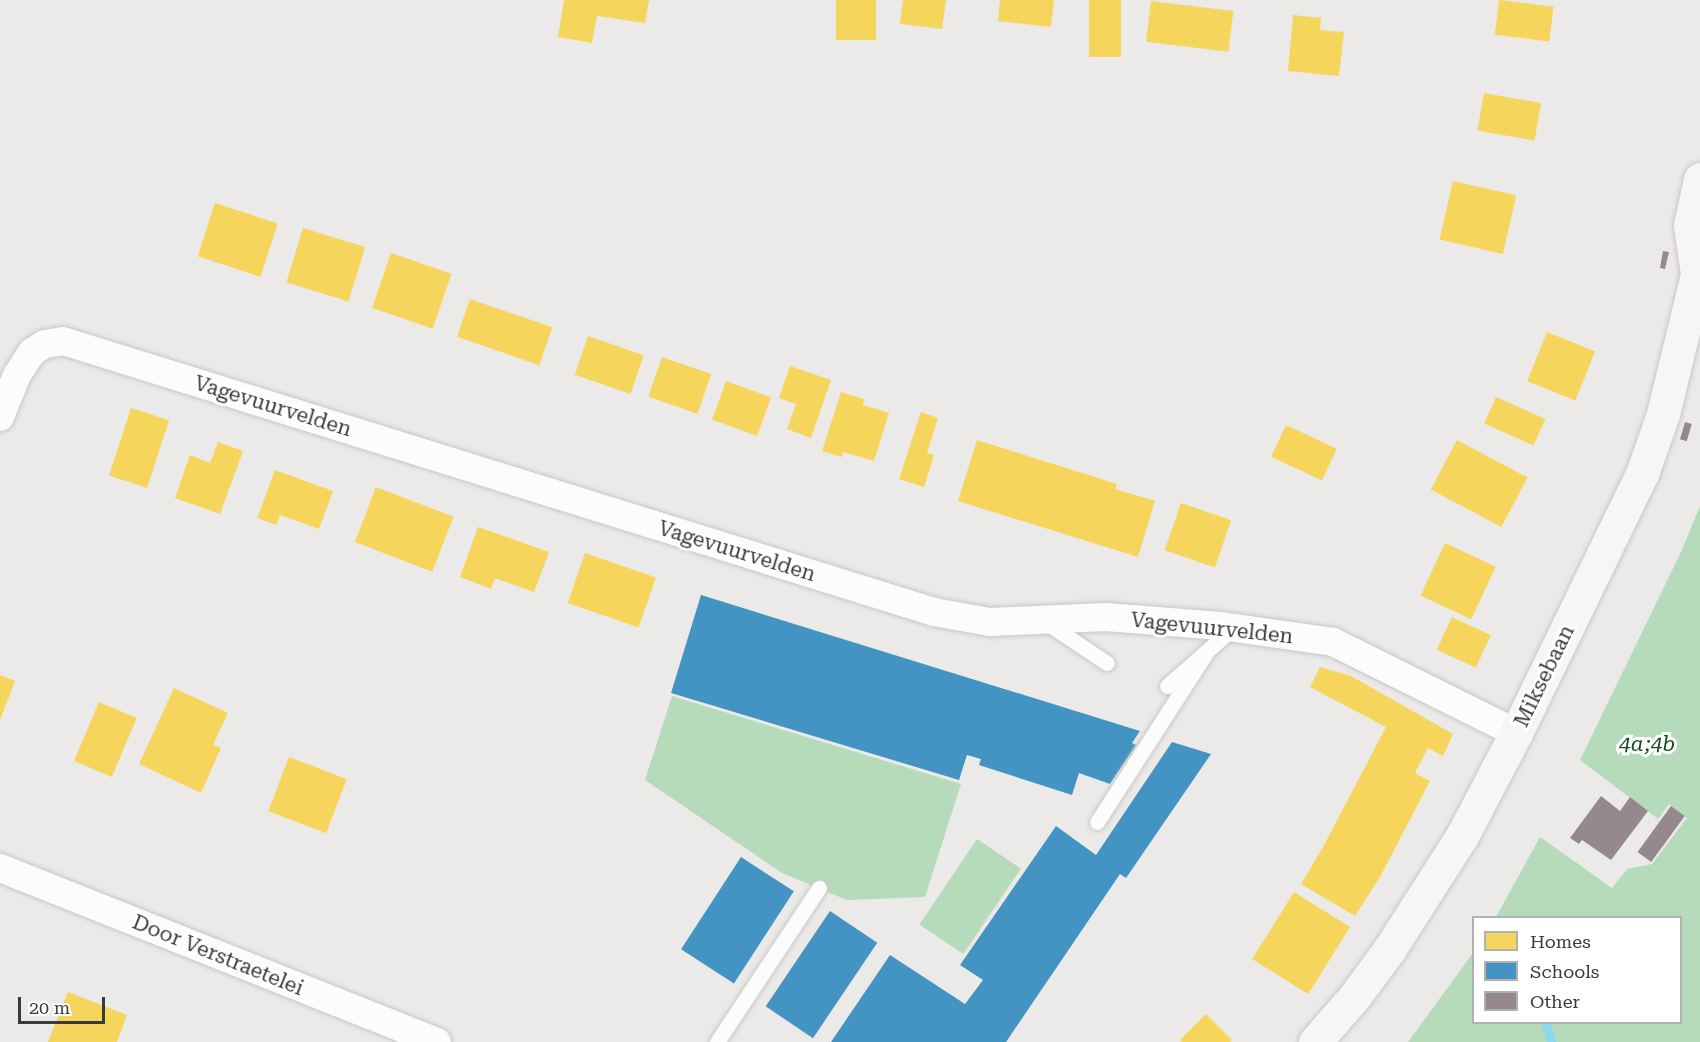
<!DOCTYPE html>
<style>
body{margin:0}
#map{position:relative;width:1700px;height:1042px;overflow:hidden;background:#ebeae9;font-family:"Roboto Serif",serif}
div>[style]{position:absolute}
.green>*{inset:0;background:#b6dbba;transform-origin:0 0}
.homes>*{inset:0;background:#f6d55c;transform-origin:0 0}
.schools>*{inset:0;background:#4393c3;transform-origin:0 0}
.stream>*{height:9px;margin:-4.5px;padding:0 4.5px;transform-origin:4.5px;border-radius:4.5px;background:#8bd9ef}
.building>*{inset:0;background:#95888f;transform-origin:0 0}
.roads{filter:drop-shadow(0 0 2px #c8c7c6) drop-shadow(0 0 2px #c8c7c6)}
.lane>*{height:15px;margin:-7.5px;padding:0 7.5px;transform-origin:7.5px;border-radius:7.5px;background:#fcfcfc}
.street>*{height:28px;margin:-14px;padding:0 14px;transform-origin:14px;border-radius:14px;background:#fcfcfc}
.secondary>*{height:33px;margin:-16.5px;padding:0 16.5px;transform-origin:16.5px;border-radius:16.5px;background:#f8f5f5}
span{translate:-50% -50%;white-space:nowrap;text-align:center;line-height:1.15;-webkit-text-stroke:6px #fff;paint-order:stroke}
.street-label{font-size:21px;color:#3a3a39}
.park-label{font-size:21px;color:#174923;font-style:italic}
.legend{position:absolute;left:1472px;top:916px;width:210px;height:108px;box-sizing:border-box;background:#fff;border:2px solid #b0b0b0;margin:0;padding:8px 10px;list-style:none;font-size:18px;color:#3a3a39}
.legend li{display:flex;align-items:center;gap:12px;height:30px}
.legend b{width:30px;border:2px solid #b0b0b0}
.scale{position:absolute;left:18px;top:997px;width:87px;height:27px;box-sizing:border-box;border:3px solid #3a3a39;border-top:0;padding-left:8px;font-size:18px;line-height:21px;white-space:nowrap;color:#3a3a39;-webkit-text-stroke:4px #fff;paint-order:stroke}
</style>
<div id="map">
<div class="green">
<div style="clip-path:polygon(1700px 506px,1700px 1042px,1408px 1042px,1473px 953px,1474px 1022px,1680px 1022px,1680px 918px,1496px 917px,1540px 837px,1612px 888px,1627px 869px,1652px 864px,1687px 818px,1669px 804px,1658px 819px,1580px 760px,1681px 552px)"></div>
<div style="clip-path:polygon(672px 696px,961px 784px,925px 897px,847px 900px,782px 873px,645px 780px)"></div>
<div style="left:977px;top:839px;width:53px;height:103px;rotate:34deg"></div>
</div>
<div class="homes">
<div style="clip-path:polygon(564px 0,649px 0,645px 23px,597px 16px,592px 43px,558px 37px)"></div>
<div style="left:836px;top:0;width:40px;height:40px"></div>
<div style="clip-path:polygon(903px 0,946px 0,942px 29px,900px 24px)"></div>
<div style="clip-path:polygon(1000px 0,1054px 0,1051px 27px,998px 21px)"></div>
<div style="left:1089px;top:0;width:32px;height:57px"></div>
<div style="left:1499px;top:0;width:55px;height:35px;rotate:7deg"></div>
<div style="left:1151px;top:1px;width:83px;height:41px;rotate:7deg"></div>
<div style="clip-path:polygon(1293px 15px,1321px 18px,1320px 30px,1344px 32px,1339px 76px,1288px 71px)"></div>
<div style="left:1484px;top:93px;width:58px;height:38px;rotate:10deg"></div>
<div style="left:1453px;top:181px;width:65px;height:60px;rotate:13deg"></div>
<div style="left:215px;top:203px;width:66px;height:56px;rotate:18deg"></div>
<div style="left:303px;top:228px;width:65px;height:57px;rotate:17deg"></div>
<div style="left:391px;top:253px;width:64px;height:58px;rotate:19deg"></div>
<div style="left:470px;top:299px;width:87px;height:40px;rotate:19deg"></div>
<div style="left:1547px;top:332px;width:52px;height:53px;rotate:22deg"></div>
<div style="left:588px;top:336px;width:59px;height:41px;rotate:19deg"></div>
<div style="left:662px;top:357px;width:52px;height:42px;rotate:19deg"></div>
<div style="clip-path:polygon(790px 366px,831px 380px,811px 438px,787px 429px,796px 404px,779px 398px)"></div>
<div style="left:726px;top:381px;width:48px;height:41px;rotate:20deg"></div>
<div style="clip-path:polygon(841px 392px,864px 399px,863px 405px,889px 413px,874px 461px,843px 452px,842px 457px,822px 451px)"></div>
<div style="left:1496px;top:397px;width:54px;height:29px;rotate:24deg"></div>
<div style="left:131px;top:408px;width:40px;height:71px;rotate:18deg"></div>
<div style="clip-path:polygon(921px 412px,938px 418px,927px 453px,934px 455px,924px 487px,899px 479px)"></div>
<div style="left:1286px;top:425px;width:56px;height:35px;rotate:25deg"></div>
<div style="clip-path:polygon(977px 440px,1117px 484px,1115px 489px,1155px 501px,1138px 557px,958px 501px)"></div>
<div style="left:1457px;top:440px;width:80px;height:56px;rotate:28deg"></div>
<div style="clip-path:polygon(218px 442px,243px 451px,220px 514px,175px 498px,190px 455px,210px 463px)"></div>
<div style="clip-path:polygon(275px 470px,333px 491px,319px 529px,280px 515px,276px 525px,257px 518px)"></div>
<div style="left:376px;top:487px;width:83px;height:59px;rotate:21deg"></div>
<div style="left:1181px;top:503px;width:53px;height:50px;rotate:19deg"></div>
<div style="clip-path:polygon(478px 527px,549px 552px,534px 592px,495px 578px,491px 589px,460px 577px)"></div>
<div style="left:1445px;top:543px;width:56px;height:58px;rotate:25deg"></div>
<div style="left:585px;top:553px;width:75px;height:53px;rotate:19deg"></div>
<div style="left:1452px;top:617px;width:43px;height:36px;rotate:25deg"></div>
<div style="clip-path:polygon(1320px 667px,1351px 676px,1453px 734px,1443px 756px,1428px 748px,1415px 773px,1430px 781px,1380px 877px,1355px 916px,1301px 884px,1323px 847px,1386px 727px,1310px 687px)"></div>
<div style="clip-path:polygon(0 675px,15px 681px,0 720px)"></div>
<div style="clip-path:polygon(174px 688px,228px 713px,213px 745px,221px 748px,201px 793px,139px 764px)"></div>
<div style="left:99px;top:702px;width:41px;height:64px;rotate:23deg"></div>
<div style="left:289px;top:757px;width:62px;height:58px;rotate:21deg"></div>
<div style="left:1294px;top:892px;width:66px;height:79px;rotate:32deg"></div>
<div style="clip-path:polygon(68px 992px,127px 1015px,117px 1042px,48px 1042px)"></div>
<div style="clip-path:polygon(1206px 1014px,1232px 1040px,1230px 1042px,1182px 1042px,1180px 1040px)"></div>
</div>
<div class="schools">
<div style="clip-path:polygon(701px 595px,1140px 731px,1132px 743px,1136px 745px,1110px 784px,1079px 773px,1072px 795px,979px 765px,981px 759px,967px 755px,959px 780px,671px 693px)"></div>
<div style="clip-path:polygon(1172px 742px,1211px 754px,1126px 878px,1120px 874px,1006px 1042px,831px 1042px,890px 955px,965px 1004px,983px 980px,960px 965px,1056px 826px,1096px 855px)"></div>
<div style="left:741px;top:857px;width:63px;height:110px;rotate:33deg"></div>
<div style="left:830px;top:911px;width:57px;height:115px;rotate:34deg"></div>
</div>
<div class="stream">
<div style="left:1545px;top:1022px;width:21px;rotate:73deg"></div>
</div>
<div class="building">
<div style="clip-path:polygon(1663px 251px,1669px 252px,1665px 269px,1660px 268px)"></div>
<div style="left:1685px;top:422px;width:7px;height:18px;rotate:16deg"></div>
<div style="clip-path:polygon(1601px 796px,1620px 811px,1630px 797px,1648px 811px,1611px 860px,1582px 840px,1579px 844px,1570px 838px)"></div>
<div style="left:1671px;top:806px;width:17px;height:57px;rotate:36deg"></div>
</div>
<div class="roads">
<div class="lane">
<div style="left:1047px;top:623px;width:72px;rotate:33.7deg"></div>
<div style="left:1167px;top:686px;width:88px;rotate:-41.3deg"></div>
<div style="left:1097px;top:822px;width:203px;rotate:-57.2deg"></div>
<div style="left:717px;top:1042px;width:185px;rotate:-56.5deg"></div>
</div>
<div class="street">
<div style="left:0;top:417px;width:45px;rotate:-68deg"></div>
<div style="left:17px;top:375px;width:27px;rotate:-57deg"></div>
<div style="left:32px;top:352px;width:15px;rotate:-32deg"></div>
<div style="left:45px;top:344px;width:18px;rotate:-9deg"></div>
<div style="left:63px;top:341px;width:912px;rotate:17.28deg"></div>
<div style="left:934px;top:612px;width:57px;rotate:10.1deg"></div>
<div style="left:990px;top:622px;width:116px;rotate:-2.5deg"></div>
<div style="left:1106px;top:617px;width:115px;rotate:4.5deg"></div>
<div style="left:1221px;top:626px;width:113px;rotate:8.1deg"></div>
<div style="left:1333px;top:642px;width:204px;rotate:26.4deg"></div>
<div style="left:0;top:868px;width:470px;rotate:21.7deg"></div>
</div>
<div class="secondary">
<div style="left:1315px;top:1042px;width:61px;rotate:-49deg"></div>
<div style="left:1355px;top:996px;width:57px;rotate:-53.5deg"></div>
<div style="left:1389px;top:950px;width:135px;rotate:-57.4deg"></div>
<div style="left:1462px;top:836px;width:116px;rotate:-62.3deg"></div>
<div style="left:1516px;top:733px;width:288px;rotate:-64.1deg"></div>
<div style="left:1642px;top:474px;width:64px;rotate:-70.7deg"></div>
<div style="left:1663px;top:414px;width:144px;rotate:-76.3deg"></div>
<div style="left:1697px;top:274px;width:49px;rotate:-98.1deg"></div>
<div style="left:1690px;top:225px;width:47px;rotate:-77.7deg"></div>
</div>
</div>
<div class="street-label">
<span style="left:273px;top:406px;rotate:17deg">Vagevuurvelden</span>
<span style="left:737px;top:551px;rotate:17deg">Vagevuurvelden</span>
<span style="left:1212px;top:628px;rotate:6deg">Vagevuurvelden</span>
<span style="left:1544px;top:676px;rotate:-64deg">Miksebaan</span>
<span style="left:218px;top:955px;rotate:22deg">Door Verstraetelei</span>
</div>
<div class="park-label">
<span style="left:1647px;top:744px">4a;4b</span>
</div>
<ul class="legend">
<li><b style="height:16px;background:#f6d55c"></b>Homes</li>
<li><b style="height:16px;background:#4393c3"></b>Schools</li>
<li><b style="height:16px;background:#95888f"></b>Other</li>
</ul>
<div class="scale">20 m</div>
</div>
